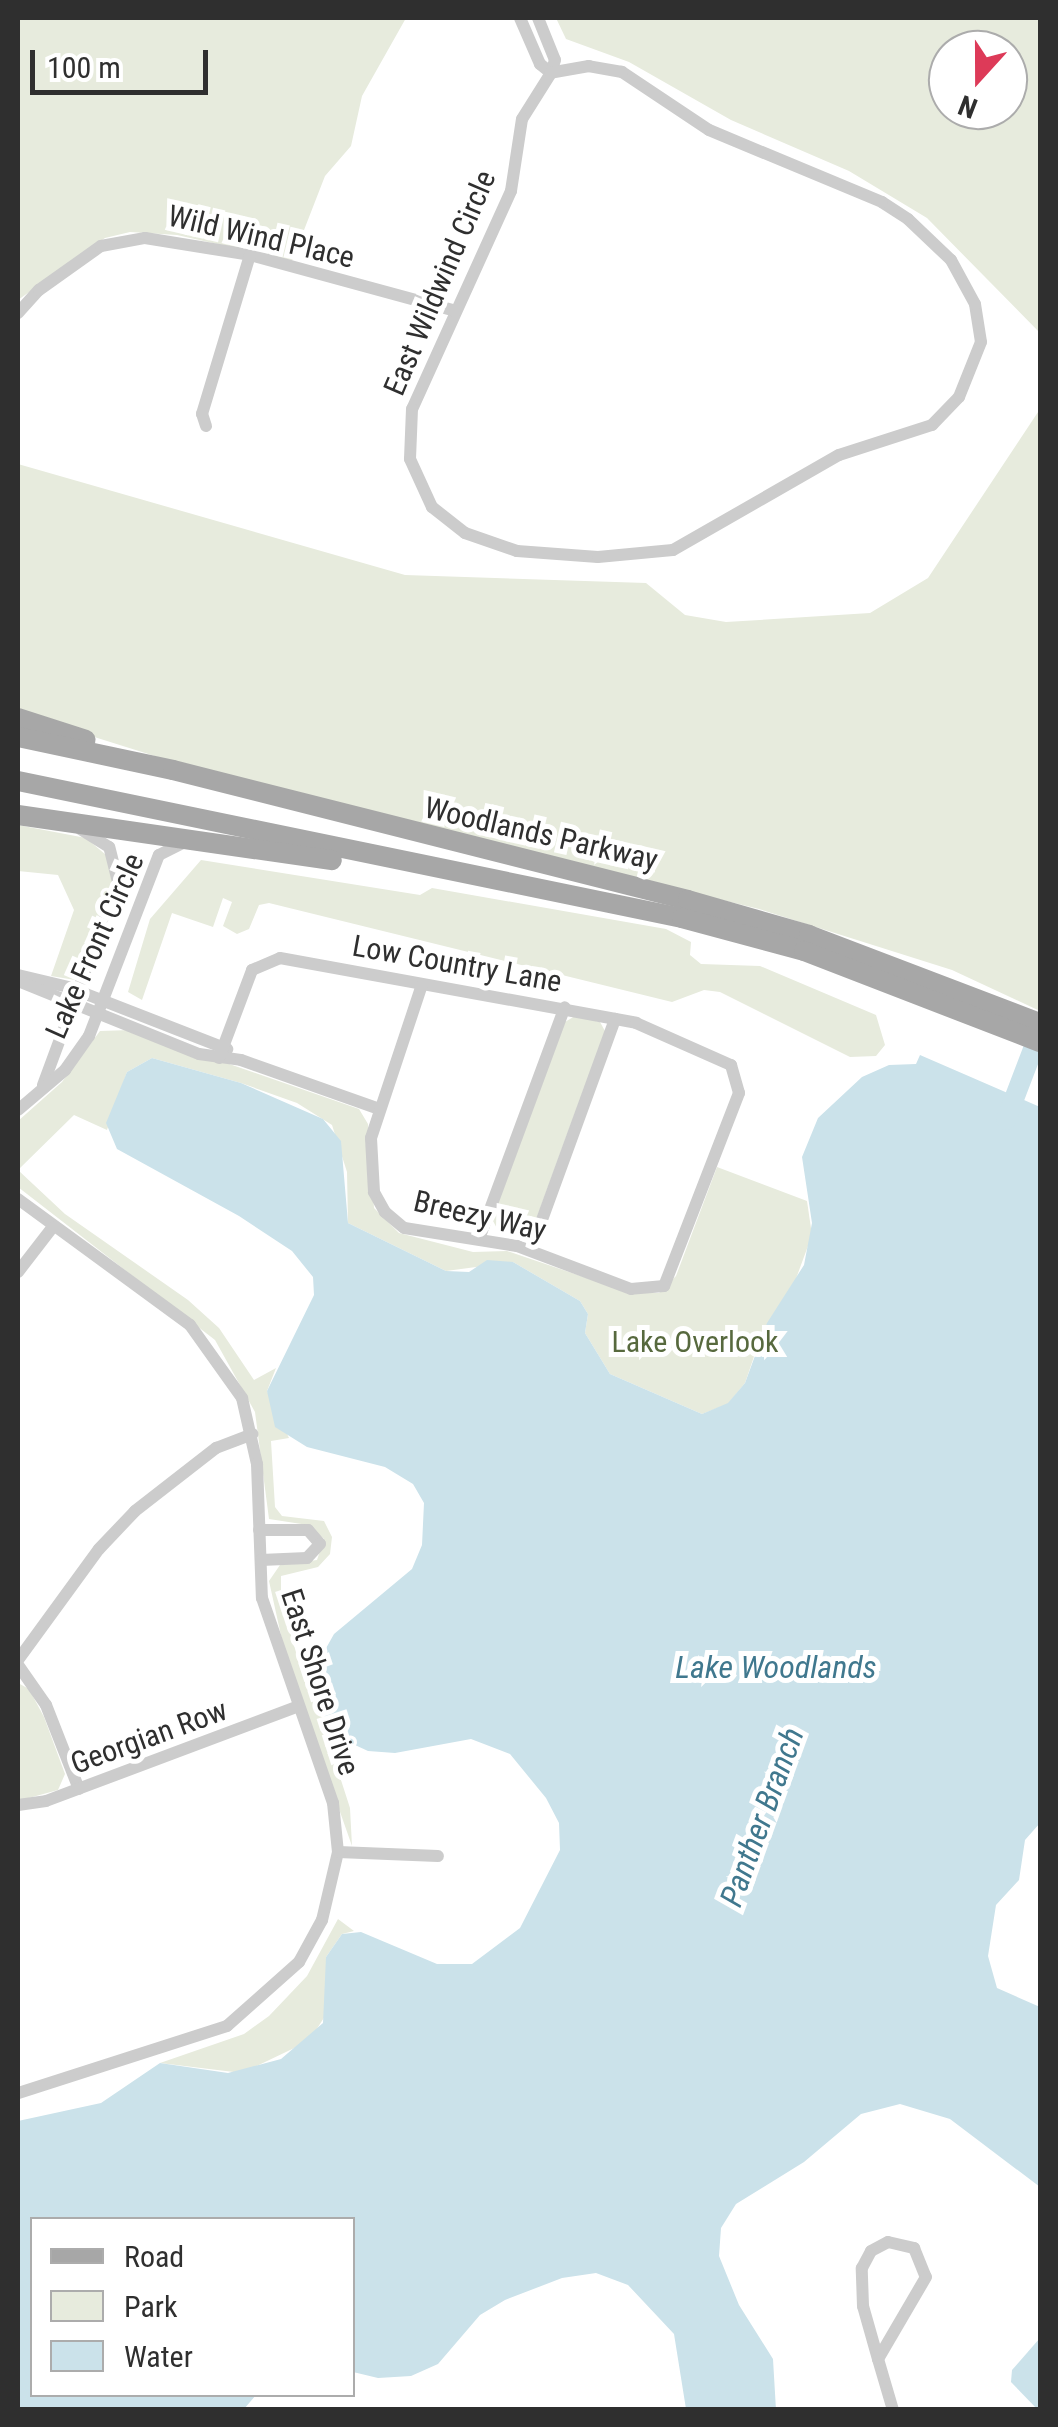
<!DOCTYPE html>
<style>
body{margin:0}
#map{position:relative;width:1058px;height:2427px;overflow:hidden;background:#fff;font-family:"Roboto Condensed",sans-serif}
div>[style]{position:absolute}
.green>*{inset:0;background:#e7ebdd}
.water>*{inset:0;background:#cbe2ea}
.river>*{height:20px;margin:-10px;padding:0 10px;transform-origin:10px;border-radius:10px;background:#cbe2ea}
.street>*{height:12px;margin:-6px;padding:0 6px;transform-origin:6px;border-radius:6px;background:#ccc}
.primary>*{height:20px;margin:-10px;padding:0 10px;transform-origin:10px;border-radius:10px;background:#a7a7a7}
span{translate:-50% -50%;white-space:nowrap;text-align:center;line-height:1.15;-webkit-text-stroke:10px #fff;paint-order:stroke}
.street-label{font-size:30px;color:#2f2f2f}
.park-label{font-size:30px;color:#57693e}
.water-label{font-size:32px;color:#40788e;font-style:italic}
.frame{position:absolute;inset:0;border:20px solid #2f2f2f;pointer-events:none}
.legend{position:absolute;left:30px;top:2217px;width:325px;height:180px;box-sizing:border-box;background:#fff;border:2px solid #acacac;margin:0;padding:12px 18px;list-style:none;font-size:30px;color:#2f2f2f}
.legend li{display:flex;align-items:center;gap:20px;height:50px}
.legend b{width:50px;border:2px solid #acacac}
.north{position:absolute;left:928px;top:30px;width:100px;height:100px;box-sizing:border-box;background:#fff;border:2px solid #acacac;border-radius:50%;rotate:201deg;font-size:28px;font-weight:700;line-height:40px;text-align:center;color:#2f2f2f}
.north::after{content:'';display:block;margin:auto;width:35px;height:45px;background:#dd3a58;clip-path:polygon(50% 0,100% 100%,50% 72%,0 100%)}
.scale{position:absolute;left:30px;top:50px;width:178px;height:45px;box-sizing:border-box;border:5px solid #2f2f2f;border-top:0;padding-left:12px;font-size:30px;line-height:35px;white-space:nowrap;color:#2f2f2f;-webkit-text-stroke:8px #fff;paint-order:stroke}
</style>
<div id="map">
<div class="green">
<div style="clip-path:polygon(18px 18px,406px 18px,362px 96px,351px 146px,325px 176px,292px 261px,177px 235px,130px 232px,105px 238px,18px 300px)"></div>
<div style="clip-path:polygon(evenodd,556px 18px,1040px 18px,1040px 333px,927px 218px,849px 171px,731px 120px,629px 62px,566px 39px,556px 18px,1008px 50px,1008px 110px,948px 110px,948px 50px,1008px 50px)"></div>
<div style="clip-path:polygon(1040px 409px,1040px 1011px,952px 970px,759px 909px,231px 780px,18px 713px,18px 464px,405px 575px,646px 583px,685px 615px,726px 622px,870px 613px,928px 578px)"></div>
<div style="clip-path:polygon(18px 825px,86px 838px,106px 855px,113px 883px,75px 980px,51px 976px,74px 910px,58px 875px,18px 871px)"></div>
<div style="clip-path:polygon(201px 860px,420px 895px,432px 888px,666px 929px,691px 942px,690px 955px,701px 964px,760px 966px,876px 1015px,885px 1045px,876px 1056px,850px 1057px,720px 992px,704px 990px,672px 1002px,269px 903px,259px 905px,249px 929px,237px 934px,223px 926px,232px 902px,223px 898px,213px 927px,172px 913px,142px 1000px,128px 992px,150px 919px)"></div>
<div style="clip-path:polygon(575px 1016px,600px 1022px,605px 1031px,530px 1236px,501px 1236px,492px 1219px,565px 1022px)"></div>
<div style="clip-path:polygon(131px 1030px,359px 1109px,368px 1124px,374px 1208px,399px 1233px,473px 1252px,507px 1251px,631px 1293px,659px 1293px,676px 1276px,717px 1167px,807px 1201px,812px 1235px,790px 1295px,759px 1342px,745px 1383px,728px 1404px,702px 1414px,610px 1374px,585px 1333px,588px 1314px,580px 1301px,513px 1262px,446px 1271px,348px 1223px,347px 1172px,332px 1125px,297px 1103px,241px 1083px,152px 1058px,127px 1072px,107px 1130px,74px 1115px,18px 1170px,65px 1214px,188px 1300px,219px 1328px,254px 1380px,276px 1368px,267px 1391px,289px 1438px,271px 1441px,275px 1507px,282px 1516px,324px 1521px,332px 1537px,330px 1554px,318px 1567px,281px 1576px,281px 1599px,301px 1670px,318px 1665px,317px 1696px,342px 1739px,331px 1749px,350px 1808px,352px 1846px,286px 1658px,269px 1581px,280px 1565px,317px 1560px,324px 1539px,308px 1525px,269px 1519px,255px 1412px,215px 1340px,18px 1187px,18px 1121px,62px 1082px,100px 1031px)"></div>
<div style="clip-path:polygon(18px 1683px,29px 1689px,44px 1717px,65px 1774px,58px 1790px,25px 1799px,18px 1799px)"></div>
<div style="clip-path:polygon(338px 1919px,354px 1931px,342px 1934px,326px 1957px,327px 2013px,309px 2041px,242px 2073px,160px 2063px,244px 2034px,269px 2016px,307px 1976px)"></div>
</div>
<div class="water">
<div style="clip-path:polygon(920px 1055px,1040px 1107px,1040px 1823px,1025px 1840px,1019px 1880px,996px 1905px,988px 1956px,997px 1988px,1040px 2007px,1040px 2187px,950px 2119px,900px 2104px,861px 2114px,804px 2162px,736px 2204px,721px 2228px,719px 2256px,739px 2305px,773px 2359px,776px 2410px,686px 2409px,674px 2334px,628px 2285px,596px 2273px,562px 2278px,505px 2300px,480px 2315px,438px 2364px,411px 2376px,378px 2378px,353px 2372px,352px 2220px,32px 2220px,32px 2394px,256px 2395px,244px 2409px,18px 2409px,18px 2121px,101px 2103px,160px 2063px,228px 2073px,281px 2059px,323px 2023px,326px 1957px,342px 1934px,361px 1932px,437px 1964px,472px 1964px,520px 1928px,560px 1850px,559px 1823px,546px 1798px,510px 1754px,471px 1739px,395px 1753px,368px 1751px,342px 1739px,327px 1721px,317px 1696px,320px 1659px,334px 1634px,412px 1569px,422px 1545px,424px 1503px,413px 1484px,385px 1467px,307px 1447px,275px 1427px,267px 1391px,314px 1295px,313px 1277px,292px 1251px,239px 1216px,117px 1149px,106px 1123px,127px 1072px,152px 1058px,241px 1083px,323px 1119px,341px 1141px,348px 1223px,446px 1271px,469px 1272px,487px 1260px,513px 1262px,580px 1301px,588px 1314px,585px 1333px,610px 1374px,702px 1414px,728px 1403px,745px 1383px,767px 1323px,804px 1265px,812px 1223px,802px 1157px,818px 1118px,862px 1077px,889px 1065px,916px 1064px)"></div>
<div style="clip-path:polygon(1040px 2338px,1040px 2409px,1038px 2410px,1011px 2382px,1012px 2370px)"></div>
</div>
<div class="river">
<div style="left:1006px;top:1120px;width:95px;rotate:-69.1deg"></div>
</div>
<div class="street">
<div style="left:520px;top:18px;width:50px;rotate:66.5deg"></div>
<div style="left:540px;top:64px;width:14px;rotate:39deg"></div>
<div style="left:538px;top:18px;width:45px;rotate:68deg"></div>
<div style="left:555px;top:60px;width:14px;rotate:107deg"></div>
<div style="left:551px;top:73px;width:54px;rotate:122.2deg"></div>
<div style="left:522px;top:119px;width:73px;rotate:98.7deg"></div>
<div style="left:511px;top:191px;width:239px;rotate:114.4deg"></div>
<div style="left:412px;top:409px;width:50px;rotate:92.3deg"></div>
<div style="left:410px;top:459px;width:53px;rotate:65.4deg"></div>
<div style="left:432px;top:507px;width:42px;rotate:38.2deg"></div>
<div style="left:465px;top:533px;width:55px;rotate:19.1deg"></div>
<div style="left:517px;top:551px;width:81px;rotate:4.2deg"></div>
<div style="left:598px;top:557px;width:75px;rotate:-5.3deg"></div>
<div style="left:673px;top:550px;width:191px;rotate:-29.8deg"></div>
<div style="left:839px;top:455px;width:98px;rotate:-17.9deg"></div>
<div style="left:932px;top:425px;width:39px;rotate:-46deg"></div>
<div style="left:959px;top:397px;width:59px;rotate:-68.2deg"></div>
<div style="left:981px;top:342px;width:38px;rotate:-99deg"></div>
<div style="left:975px;top:304px;width:50px;rotate:-118.6deg"></div>
<div style="left:951px;top:260px;width:59px;rotate:-136.4deg"></div>
<div style="left:908px;top:219px;width:31px;rotate:-147deg"></div>
<div style="left:882px;top:202px;width:187px;rotate:-157.4deg"></div>
<div style="left:709px;top:130px;width:105px;rotate:-146.3deg"></div>
<div style="left:622px;top:72px;width:34px;rotate:-170deg"></div>
<div style="left:589px;top:66px;width:39px;rotate:170deg"></div>
<div style="left:18px;top:313px;width:31px;rotate:-48deg"></div>
<div style="left:39px;top:290px;width:76px;rotate:-35.4deg"></div>
<div style="left:101px;top:246px;width:45px;rotate:-10.3deg"></div>
<div style="left:145px;top:238px;width:106px;rotate:9.2deg"></div>
<div style="left:250px;top:255px;width:213px;rotate:15.2deg"></div>
<div style="left:206px;top:426px;width:13px;rotate:-108deg"></div>
<div style="left:202px;top:414px;width:166px;rotate:-73.2deg"></div>
<div style="left:18px;top:975px;width:51px;rotate:13.5deg"></div>
<div style="left:68px;top:987px;width:171px;rotate:21.3deg"></div>
<div style="left:18px;top:981px;width:195px;rotate:22deg"></div>
<div style="left:199px;top:1054px;width:42px;rotate:8.1deg"></div>
<div style="left:241px;top:1060px;width:146px;rotate:19.5deg"></div>
<div style="left:219px;top:1058px;width:94px;rotate:-69.4deg"></div>
<div style="left:252px;top:970px;width:30px;rotate:-23deg"></div>
<div style="left:280px;top:958px;width:362px;rotate:10.3deg"></div>
<div style="left:636px;top:1023px;width:104px;rotate:23.9deg"></div>
<div style="left:731px;top:1065px;width:29px;rotate:74deg"></div>
<div style="left:739px;top:1093px;width:207px;rotate:111.2deg"></div>
<div style="left:664px;top:1286px;width:33px;rotate:175deg"></div>
<div style="left:631px;top:1289px;width:122px;rotate:-159.3deg"></div>
<div style="left:517px;top:1246px;width:114px;rotate:-170.9deg"></div>
<div style="left:404px;top:1228px;width:25px;rotate:-140deg"></div>
<div style="left:385px;top:1212px;width:23px;rotate:-119deg"></div>
<div style="left:374px;top:1192px;width:54px;rotate:-93.2deg"></div>
<div style="left:371px;top:1138px;width:161px;rotate:-71.6deg"></div>
<div style="left:43px;top:1085px;width:216px;rotate:-69.7deg"></div>
<div style="left:118px;top:882px;width:36px;rotate:-104deg"></div>
<div style="left:109px;top:847px;width:34px;rotate:-148deg"></div>
<div style="left:18px;top:1110px;width:62px;rotate:-40.4deg"></div>
<div style="left:65px;top:1070px;width:42px;rotate:-54.8deg"></div>
<div style="left:89px;top:1036px;width:194px;rotate:-68.9deg"></div>
<div style="left:159px;top:855px;width:29px;rotate:-27deg"></div>
<div style="left:18px;top:1199px;width:213px;rotate:36.2deg"></div>
<div style="left:190px;top:1325px;width:90px;rotate:54.5deg"></div>
<div style="left:242px;top:1398px;width:68px;rotate:77.2deg"></div>
<div style="left:257px;top:1464px;width:134px;rotate:87.9deg"></div>
<div style="left:262px;top:1598px;width:217px;rotate:70.9deg"></div>
<div style="left:333px;top:1803px;width:49px;rotate:84.2deg"></div>
<div style="left:338px;top:1852px;width:70px;rotate:103.2deg"></div>
<div style="left:322px;top:1920px;width:48px;rotate:118.7deg"></div>
<div style="left:299px;top:1962px;width:96px;rotate:138.4deg"></div>
<div style="left:227px;top:2026px;width:219px;rotate:162.2deg"></div>
<div style="left:479px;top:1239px;width:247px;rotate:-69.7deg"></div>
<div style="left:531px;top:1250px;width:246px;rotate:-70deg"></div>
<div style="left:18px;top:1272px;width:56px;rotate:-52.3deg"></div>
<div style="left:259px;top:1530px;width:49px"></div>
<div style="left:308px;top:1530px;width:18px;rotate:49deg"></div>
<div style="left:320px;top:1544px;width:19px;rotate:133deg"></div>
<div style="left:307px;top:1558px;width:46px;rotate:177.5deg"></div>
<div style="left:18px;top:1660px;width:137px;rotate:-53.9deg"></div>
<div style="left:99px;top:1549px;width:52px;rotate:-46.5deg"></div>
<div style="left:135px;top:1511px;width:103px;rotate:-37.9deg"></div>
<div style="left:216px;top:1448px;width:39px;rotate:-21deg"></div>
<div style="left:18px;top:1665px;width:49px;rotate:55deg"></div>
<div style="left:46px;top:1705px;width:90px;rotate:68.6deg"></div>
<div style="left:18px;top:1805px;width:28px;rotate:-8deg"></div>
<div style="left:46px;top:1801px;width:267px;rotate:-20.6deg"></div>
<div style="left:338px;top:1852px;width:100px;rotate:2.3deg"></div>
<div style="left:888px;top:2242px;width:27px;rotate:13deg"></div>
<div style="left:914px;top:2248px;width:31px;rotate:68deg"></div>
<div style="left:926px;top:2277px;width:95px;rotate:120.3deg"></div>
<div style="left:878px;top:2359px;width:55px;rotate:-105.8deg"></div>
<div style="left:863px;top:2306px;width:38px;rotate:-92deg"></div>
<div style="left:862px;top:2268px;width:19px;rotate:-62deg"></div>
<div style="left:871px;top:2251px;width:19px;rotate:-28deg"></div>
<div style="left:878px;top:2359px;width:53px;rotate:73.6deg"></div>
</div>
<div class="primary">
<div style="left:18px;top:718px;width:71px;rotate:17.9deg"></div>
<div style="left:18px;top:737px;width:158px;rotate:12deg"></div>
<div style="left:173px;top:770px;width:531px;rotate:14.17deg"></div>
<div style="left:688px;top:900px;width:126px;rotate:16.1deg"></div>
<div style="left:809px;top:935px;width:247px;rotate:20.9deg"></div>
<div style="left:18px;top:781px;width:678px;rotate:11.66deg"></div>
<div style="left:682px;top:918px;width:126px;rotate:15.1deg"></div>
<div style="left:804px;top:951px;width:253px;rotate:21.1deg"></div>
<div style="left:18px;top:815px;width:317px;rotate:8.2deg"></div>
</div>
<div class="street-label">
<span style="left:261px;top:237px;rotate:13deg">Wild Wind Place</span>
<span style="left:440px;top:283px;rotate:-67deg">East Wildwind Circle</span>
<span style="left:541px;top:834px;rotate:13deg">Woodlands Parkway</span>
<span style="left:95px;top:946px;rotate:-66deg">Lake Front Circle</span>
<span style="left:457px;top:964px;rotate:10deg">Low Country Lane</span>
<span style="left:480px;top:1216px;rotate:13deg">Breezy Way</span>
<span style="left:320px;top:1682px;rotate:72deg">East Shore Drive</span>
<span style="left:149px;top:1737px;rotate:-20deg">Georgian Row</span>
</div>
<div class="park-label">
<span style="left:695px;top:1342px">Lake Overlook</span>
</div>
<div class="water-label">
<span style="left:776px;top:1667px">Lake Woodlands</span>
<span style="left:762px;top:1817px;rotate:-70deg">Panther Branch</span>
</div>
<div class="frame"></div>
<ul class="legend">
<li><b style="height:12px;background:#a7a7a7"></b>Road</li>
<li><b style="height:28px;background:#e7ebdd"></b>Park</li>
<li><b style="height:28px;background:#cbe2ea"></b>Water</li>
</ul>
<div class="north">N</div>
<div class="scale">100 m</div>
</div>
